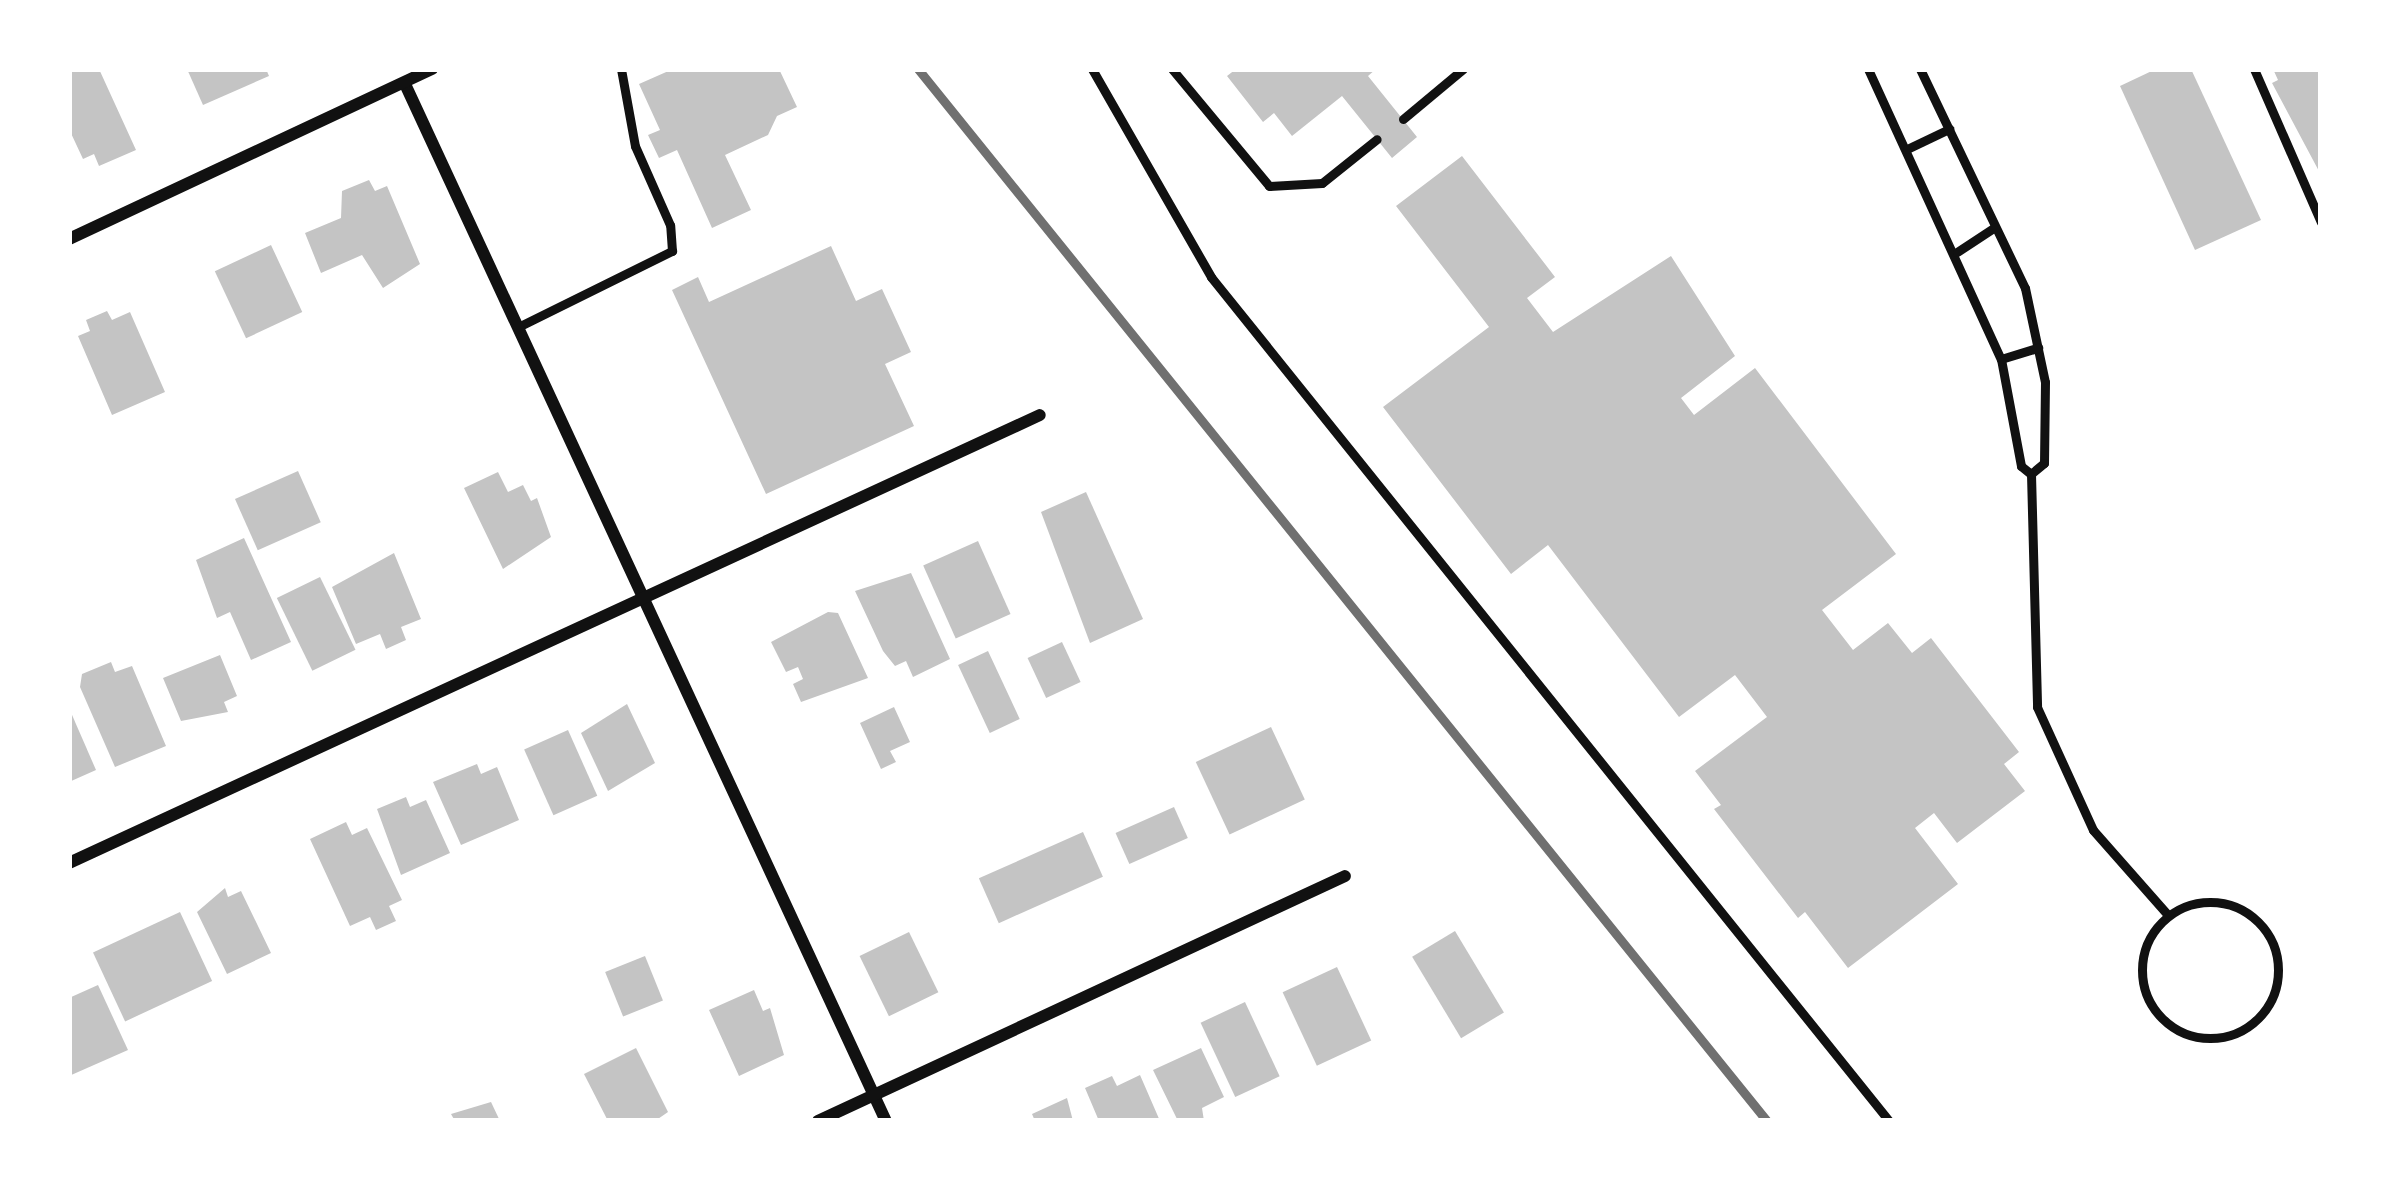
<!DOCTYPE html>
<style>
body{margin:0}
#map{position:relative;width:2390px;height:1190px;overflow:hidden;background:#fff;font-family:Mulish,sans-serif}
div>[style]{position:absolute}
.building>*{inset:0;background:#c4c4c4;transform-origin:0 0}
.service>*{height:9px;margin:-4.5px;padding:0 4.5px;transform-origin:4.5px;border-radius:4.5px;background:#111}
.service>.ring{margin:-4.5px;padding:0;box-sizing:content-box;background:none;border:9px solid #111;border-radius:50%}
.minor>*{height:12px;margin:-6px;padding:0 6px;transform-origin:6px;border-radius:6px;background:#111}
.rail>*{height:9px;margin:-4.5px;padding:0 4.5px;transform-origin:4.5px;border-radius:4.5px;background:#707070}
span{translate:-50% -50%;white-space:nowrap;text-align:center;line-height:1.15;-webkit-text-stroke:10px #fff;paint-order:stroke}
.frame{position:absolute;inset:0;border:72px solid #fff;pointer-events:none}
</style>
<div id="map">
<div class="building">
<div style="clip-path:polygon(69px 69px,99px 69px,136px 150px,99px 166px,94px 154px,83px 159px,69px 129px)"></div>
<div style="clip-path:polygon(187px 69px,266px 69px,269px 76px,203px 105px)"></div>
<div style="clip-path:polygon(673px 69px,779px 69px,797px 107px,777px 116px,768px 135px,725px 155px,751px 210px,712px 228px,677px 150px,659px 158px,648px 135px,660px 130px,639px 84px)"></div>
<div style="clip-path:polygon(1236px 69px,1376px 69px,1368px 76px,1417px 137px,1392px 158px,1342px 96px,1292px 136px,1274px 113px,1263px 122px,1227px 76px)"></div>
<div style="clip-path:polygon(2156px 69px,2191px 69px,2261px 220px,2195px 250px,2120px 86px)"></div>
<div style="clip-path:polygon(2273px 69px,2321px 69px,2321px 175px,2272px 83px,2278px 80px)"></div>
<div style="clip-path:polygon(1462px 156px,1555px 277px,1527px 298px,1553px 332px,1671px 256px,1735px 356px,1681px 398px,1694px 415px,1755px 368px,1896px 554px,1822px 610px,1853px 650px,1888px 623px,1912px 653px,1931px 638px,2019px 752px,2004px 764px,2025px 791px,1957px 843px,1934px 813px,1915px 828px,1958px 884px,1848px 968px,1805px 912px,1798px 918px,1714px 809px,1721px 805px,1695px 771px,1767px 717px,1735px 675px,1679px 717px,1548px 545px,1511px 574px,1383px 407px,1489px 327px,1396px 206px)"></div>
<div style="clip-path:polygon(369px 180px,375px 191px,387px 186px,420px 264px,383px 288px,362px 255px,321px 273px,305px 233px,341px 218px,342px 191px)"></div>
<div style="left:271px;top:245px;width:74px;height:62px;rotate:65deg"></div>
<div style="clip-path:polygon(831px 246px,856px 301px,882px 289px,911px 352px,885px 364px,914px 426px,766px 494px,672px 290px,698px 277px,709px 302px)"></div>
<div style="clip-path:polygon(107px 311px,112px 320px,130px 312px,165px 392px,112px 415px,78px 336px,90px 331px,86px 320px)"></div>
<div style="left:298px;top:471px;width:56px;height:69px;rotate:66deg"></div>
<div style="clip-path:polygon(498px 472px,508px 492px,523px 485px,531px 501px,537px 498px,551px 537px,503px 569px,464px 488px)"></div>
<div style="clip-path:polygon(1086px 492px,1143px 619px,1090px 643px,1041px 512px)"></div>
<div style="clip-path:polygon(244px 538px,291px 642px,251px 660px,230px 612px,217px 618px,196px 560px)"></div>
<div style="left:978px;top:541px;width:80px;height:60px;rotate:66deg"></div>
<div style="clip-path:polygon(394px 553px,421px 619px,401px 627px,406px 640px,386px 649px,380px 634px,356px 644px,332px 587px)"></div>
<div style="clip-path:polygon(911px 573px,950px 659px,913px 677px,906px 661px,895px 666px,883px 651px,855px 591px)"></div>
<div style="left:320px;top:577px;width:81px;height:48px;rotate:64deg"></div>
<div style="clip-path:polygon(828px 612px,838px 613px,868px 678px,801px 702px,793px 684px,803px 679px,798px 667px,786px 672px,771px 642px)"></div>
<div style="left:1062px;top:642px;width:44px;height:38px;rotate:65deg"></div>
<div style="left:988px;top:651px;width:75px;height:33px;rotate:65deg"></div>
<div style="clip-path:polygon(220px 655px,237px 696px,224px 702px,228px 712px,181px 721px,163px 678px)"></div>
<div style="clip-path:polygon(111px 662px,115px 672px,132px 666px,166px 746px,115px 767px,80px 687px,82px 674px)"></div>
<div style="clip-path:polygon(627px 704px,655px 763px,608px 791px,581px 733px)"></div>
<div style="clip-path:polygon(894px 707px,910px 742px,890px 751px,896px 762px,881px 769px,860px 723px)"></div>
<div style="clip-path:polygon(69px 708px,96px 770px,69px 782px)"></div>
<div style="left:1271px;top:727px;width:80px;height:83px;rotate:65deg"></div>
<div style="left:568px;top:730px;width:72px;height:48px;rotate:66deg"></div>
<div style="clip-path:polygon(477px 764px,481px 774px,497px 767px,519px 820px,461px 845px,433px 782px)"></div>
<div style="clip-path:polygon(406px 797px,410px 807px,426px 800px,450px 853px,401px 875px,377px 809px)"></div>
<div style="left:1174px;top:807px;width:34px;height:64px;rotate:66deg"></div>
<div style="clip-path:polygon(346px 822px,352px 835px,367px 828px,402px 900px,389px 906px,396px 921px,376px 930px,370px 917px,350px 926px,310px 839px)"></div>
<div style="left:1083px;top:832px;width:49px;height:114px;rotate:66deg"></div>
<div style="clip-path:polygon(225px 888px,228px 897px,241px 891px,271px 953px,227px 974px,197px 912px)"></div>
<div style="left:180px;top:912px;width:76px;height:96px;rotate:65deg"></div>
<div style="left:1455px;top:931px;width:95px;height:50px;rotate:59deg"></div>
<div style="left:909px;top:932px;width:67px;height:55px;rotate:64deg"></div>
<div style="left:645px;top:956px;width:48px;height:43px;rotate:68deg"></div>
<div style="left:1337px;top:967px;width:81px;height:60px;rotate:65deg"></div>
<div style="clip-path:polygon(98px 985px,128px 1050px,69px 1076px,69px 998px)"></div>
<div style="clip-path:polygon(754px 990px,763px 1011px,770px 1008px,784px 1055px,739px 1076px,709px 1010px)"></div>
<div style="left:1245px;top:1002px;width:82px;height:49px;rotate:65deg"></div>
<div style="clip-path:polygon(636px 1048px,668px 1112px,655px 1121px,608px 1121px,584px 1074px)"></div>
<div style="clip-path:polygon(1201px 1048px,1224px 1097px,1202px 1108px,1204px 1121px,1177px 1119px,1153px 1070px)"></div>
<div style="clip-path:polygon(1140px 1075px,1160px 1121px,1099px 1121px,1085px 1088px,1112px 1076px,1117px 1086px)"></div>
<div style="clip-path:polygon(1067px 1098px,1073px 1121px,1035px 1121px,1032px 1114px)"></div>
<div style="clip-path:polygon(491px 1102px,500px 1121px,455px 1121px,451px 1114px)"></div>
</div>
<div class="service">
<div style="left:1092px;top:69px;width:240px;rotate:60.2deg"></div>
<div style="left:1211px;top:277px;width:1083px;rotate:51.22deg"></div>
<div style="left:1172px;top:69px;width:152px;rotate:50.3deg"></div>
<div style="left:1269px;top:186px;width:53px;rotate:-3.2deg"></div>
<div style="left:1322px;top:183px;width:70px;rotate:-38.7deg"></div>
<div style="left:1868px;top:69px;width:319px;rotate:65.4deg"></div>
<div style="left:2001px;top:359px;width:109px;rotate:79.4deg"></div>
<div style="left:2021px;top:466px;width:13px;rotate:39deg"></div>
<div style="left:2031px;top:474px;width:233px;rotate:88.5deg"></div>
<div style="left:2037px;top:707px;width:135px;rotate:65.5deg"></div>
<div style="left:2093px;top:830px;width:113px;rotate:48.6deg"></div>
<div style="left:1920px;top:69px;width:243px;rotate:64.4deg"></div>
<div style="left:2025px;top:288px;width:96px;rotate:78deg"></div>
<div style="left:2045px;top:382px;width:81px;rotate:90.7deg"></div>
<div style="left:2044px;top:463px;width:17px;rotate:140deg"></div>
<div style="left:2254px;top:69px;width:167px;rotate:66.4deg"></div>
<div style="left:1403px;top:119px;width:78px;rotate:-39.8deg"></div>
<div style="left:1907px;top:149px;width:47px;rotate:-25.5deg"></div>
<div style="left:1957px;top:252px;width:45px;rotate:-33.3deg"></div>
<div style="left:518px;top:327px;width:172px;rotate:-26.3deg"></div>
<div style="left:672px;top:251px;width:26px;rotate:-94deg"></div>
<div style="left:670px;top:225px;width:86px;rotate:-113.9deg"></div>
<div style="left:635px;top:146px;width:78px;rotate:-100.3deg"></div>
<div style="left:2001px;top:359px;width:39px;rotate:-17deg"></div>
<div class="ring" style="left:2142px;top:902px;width:127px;height:127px"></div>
</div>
<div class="minor">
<div style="left:405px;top:84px;width:1143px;rotate:65.12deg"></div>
<div style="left:69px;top:239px;width:401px;rotate:-25.1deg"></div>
<div style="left:69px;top:863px;width:1069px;rotate:-24.77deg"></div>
<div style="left:818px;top:1121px;width:581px;rotate:-24.93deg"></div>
</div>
<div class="rail">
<div style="left:918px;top:69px;width:1352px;rotate:51.1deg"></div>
</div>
<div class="frame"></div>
</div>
